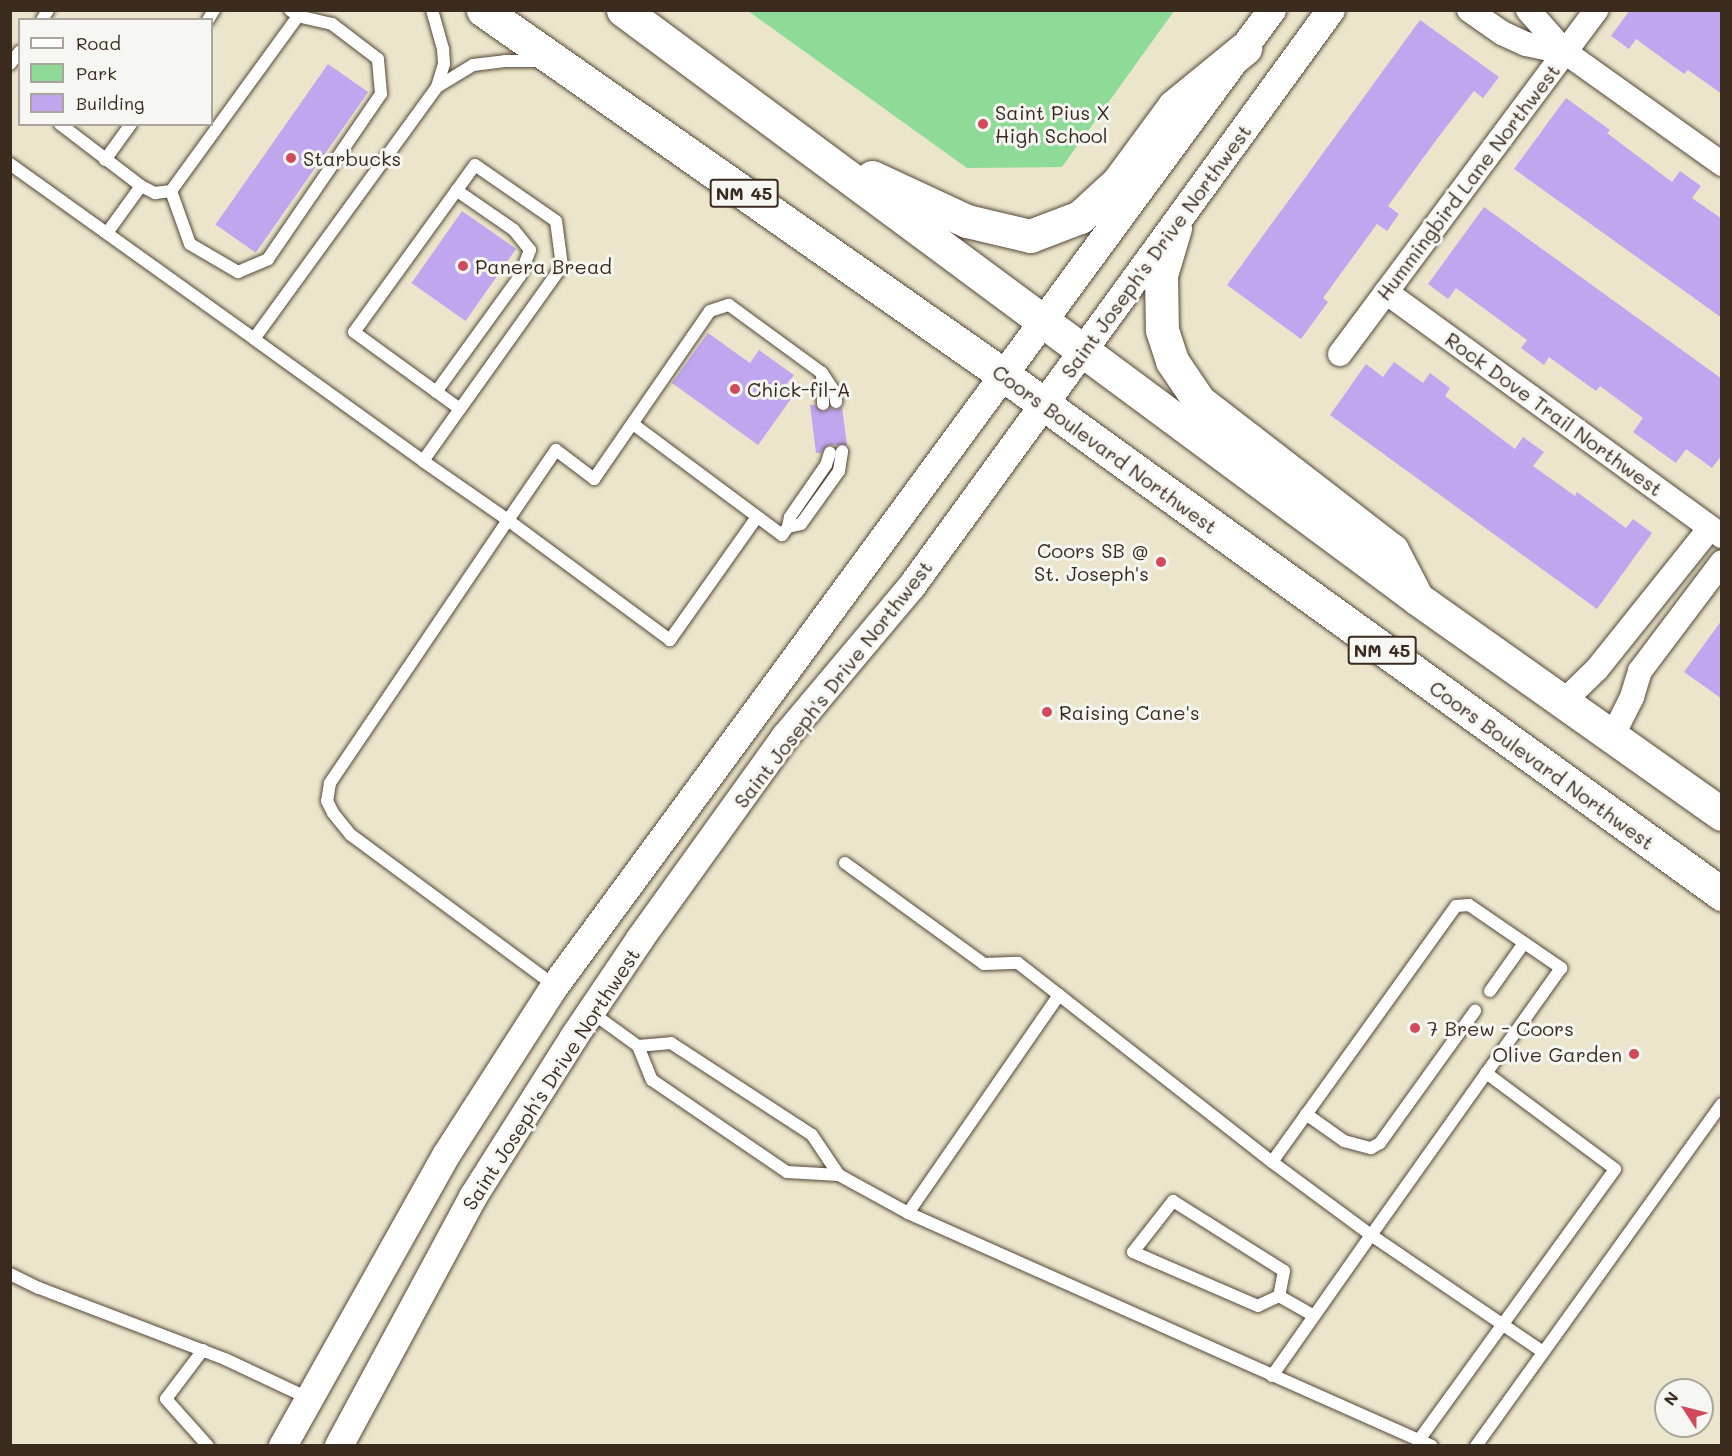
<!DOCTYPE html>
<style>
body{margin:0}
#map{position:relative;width:1732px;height:1456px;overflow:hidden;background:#ebe6cb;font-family:Mali,sans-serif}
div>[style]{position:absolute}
.green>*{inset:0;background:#8edb98}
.building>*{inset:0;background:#c0a5ef;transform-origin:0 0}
.roads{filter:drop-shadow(0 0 2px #554638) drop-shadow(0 0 2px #554638)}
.service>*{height:12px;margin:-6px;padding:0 6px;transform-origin:6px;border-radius:6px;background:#fff}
.minor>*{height:24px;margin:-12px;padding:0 12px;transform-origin:12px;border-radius:12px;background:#fff}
.tertiary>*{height:28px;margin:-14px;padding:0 14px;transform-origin:14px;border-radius:14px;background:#fff}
.primary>*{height:33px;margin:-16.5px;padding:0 16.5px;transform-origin:16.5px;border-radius:16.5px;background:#fff}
.dots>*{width:16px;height:16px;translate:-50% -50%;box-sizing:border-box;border:3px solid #f6f6f2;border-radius:50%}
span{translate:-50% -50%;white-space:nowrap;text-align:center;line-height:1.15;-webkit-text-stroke:6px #f6f6f2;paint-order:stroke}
.shield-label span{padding:2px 4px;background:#f6f6f2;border:2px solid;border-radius:4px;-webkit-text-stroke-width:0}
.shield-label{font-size:18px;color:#3b2a1e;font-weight:700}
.poi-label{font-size:20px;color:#3b2a1e}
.left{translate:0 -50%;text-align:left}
.right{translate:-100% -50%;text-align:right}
.street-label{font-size:20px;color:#3b2a1e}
.frame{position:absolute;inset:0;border:12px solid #3b2a1e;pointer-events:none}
.legend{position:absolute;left:18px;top:18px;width:195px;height:108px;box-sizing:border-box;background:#f6f6f2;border:2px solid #aba49d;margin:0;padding:8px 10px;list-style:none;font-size:18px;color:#3b2a1e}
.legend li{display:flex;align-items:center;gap:12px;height:30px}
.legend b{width:30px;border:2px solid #aba49d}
.north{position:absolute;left:1654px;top:1378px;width:60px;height:60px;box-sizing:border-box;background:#f6f6f2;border:2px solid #aba49d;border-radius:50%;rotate:306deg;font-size:16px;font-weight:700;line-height:24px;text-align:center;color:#3b2a1e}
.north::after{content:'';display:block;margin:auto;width:21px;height:27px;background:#d1495b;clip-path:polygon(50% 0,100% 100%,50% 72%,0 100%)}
</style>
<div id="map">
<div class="green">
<div style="clip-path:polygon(748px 11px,1174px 11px,1062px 167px,967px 168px)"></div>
</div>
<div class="building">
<div style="clip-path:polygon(1630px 10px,1722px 10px,1722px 94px,1688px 70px,1684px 74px,1636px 39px,1629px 49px,1611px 36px)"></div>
<div style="clip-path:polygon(1420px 20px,1499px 77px,1483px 98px,1474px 91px,1440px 135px,1388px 206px,1399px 214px,1387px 231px,1377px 224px,1323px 298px,1328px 302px,1301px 339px,1227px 285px)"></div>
<div style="left:328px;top:64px;width:49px;height:196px;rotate:35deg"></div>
<div style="clip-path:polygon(1566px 98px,1610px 130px,1607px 133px,1672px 182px,1680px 171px,1701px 186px,1692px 198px,1722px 219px,1722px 318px,1514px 169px)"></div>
<div style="clip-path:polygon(1484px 207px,1722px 379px,1722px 455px,1712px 468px,1686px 449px,1676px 463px,1633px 432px,1643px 418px,1600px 386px,1596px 391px,1549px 357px,1544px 365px,1521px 348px,1527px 340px,1456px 288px,1448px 299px,1428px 284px)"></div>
<div style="left:462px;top:211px;width:66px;height:88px;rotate:35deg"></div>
<div style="clip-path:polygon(708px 333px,750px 363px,759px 350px,794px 375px,786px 385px,796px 392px,758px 445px,672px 383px)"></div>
<div style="clip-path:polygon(1394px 362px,1423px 383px,1430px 373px,1450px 388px,1445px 396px,1515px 449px,1523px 437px,1544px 452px,1533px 466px,1575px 496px,1577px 492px,1626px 528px,1633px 519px,1652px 533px,1597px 609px,1330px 415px,1366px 364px,1383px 377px)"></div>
<div style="clip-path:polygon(810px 405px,815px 405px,823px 412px,830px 408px,836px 410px,842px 407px,847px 445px,828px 445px,821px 453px,816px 453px)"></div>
<div style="clip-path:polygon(1722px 620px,1722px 699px,1684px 672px)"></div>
</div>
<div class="roads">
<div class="service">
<div style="left:432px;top:10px;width:41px;rotate:74.2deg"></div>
<div style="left:443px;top:49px;width:15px;rotate:86deg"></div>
<div style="left:444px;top:64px;width:24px;rotate:107deg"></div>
<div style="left:437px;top:87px;width:42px;rotate:-31.4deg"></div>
<div style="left:473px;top:65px;width:32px;rotate:-7deg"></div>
<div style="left:505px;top:61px;width:37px"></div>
<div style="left:42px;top:20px;width:12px;rotate:-59deg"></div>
<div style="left:208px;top:20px;width:12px;rotate:-59deg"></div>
<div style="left:10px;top:64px;width:16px;rotate:-52deg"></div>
<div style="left:437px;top:87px;width:311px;rotate:126deg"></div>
<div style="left:254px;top:339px;width:208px;rotate:35.8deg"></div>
<div style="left:423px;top:461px;width:64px;rotate:-54.6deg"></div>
<div style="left:460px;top:409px;width:176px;rotate:-54.5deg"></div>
<div style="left:562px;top:266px;width:45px;rotate:-97.6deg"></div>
<div style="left:556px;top:221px;width:98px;rotate:-145.3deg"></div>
<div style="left:475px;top:165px;width:206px;rotate:125.9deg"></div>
<div style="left:354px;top:332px;width:131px;rotate:36deg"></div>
<div style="left:60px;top:124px;width:102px;rotate:37.4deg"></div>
<div style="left:141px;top:186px;width:58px;rotate:125.9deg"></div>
<div style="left:105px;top:160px;width:44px;rotate:-54.2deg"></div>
<div style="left:10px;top:164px;width:300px;rotate:35.6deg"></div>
<div style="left:141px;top:186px;width:16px;rotate:27deg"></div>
<div style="left:155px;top:193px;width:16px;rotate:-7deg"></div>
<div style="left:171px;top:191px;width:216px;rotate:-54deg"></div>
<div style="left:298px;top:16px;width:10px;rotate:-143deg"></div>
<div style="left:171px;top:191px;width:56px;rotate:70.3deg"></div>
<div style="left:190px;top:244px;width:56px;rotate:30.3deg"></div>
<div style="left:238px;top:272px;width:33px;rotate:-23deg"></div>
<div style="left:268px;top:259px;width:200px;rotate:-55.6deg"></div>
<div style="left:381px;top:94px;width:35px;rotate:-95deg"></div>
<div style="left:378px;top:59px;width:58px;rotate:-142.7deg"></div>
<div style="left:332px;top:24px;width:35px;rotate:-167deg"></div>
<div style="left:822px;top:373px;width:23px;rotate:56deg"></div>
<div style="left:835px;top:392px;width:10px;rotate:84deg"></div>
<div style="left:436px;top:392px;width:143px;rotate:-54.1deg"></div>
<div style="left:520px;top:276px;width:28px;rotate:-69deg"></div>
<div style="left:530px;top:250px;width:26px;rotate:-129deg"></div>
<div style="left:514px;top:230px;width:70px;rotate:-145.4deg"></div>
<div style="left:633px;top:424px;width:186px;rotate:36.7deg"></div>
<div style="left:782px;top:535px;width:10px;rotate:-53deg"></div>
<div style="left:788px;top:527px;width:13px;rotate:-13deg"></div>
<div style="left:801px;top:524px;width:65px;rotate:-54.4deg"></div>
<div style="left:839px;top:471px;width:20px;rotate:-81deg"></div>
<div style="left:423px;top:461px;width:103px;rotate:34.8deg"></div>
<div style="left:508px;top:520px;width:318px;rotate:124.1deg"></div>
<div style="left:330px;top:783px;width:18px;rotate:99deg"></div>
<div style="left:327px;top:801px;width:13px;rotate:63deg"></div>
<div style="left:333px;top:813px;width:28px;rotate:51deg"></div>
<div style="left:351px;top:835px;width:254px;rotate:36.5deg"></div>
<div style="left:757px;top:517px;width:151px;rotate:125.3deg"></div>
<div style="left:670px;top:640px;width:202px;rotate:-143.5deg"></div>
<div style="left:508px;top:520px;width:85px;rotate:-55.6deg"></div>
<div style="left:556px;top:450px;width:48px;rotate:37.3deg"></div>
<div style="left:594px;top:479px;width:204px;rotate:-55.4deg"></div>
<div style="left:710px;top:311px;width:20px;rotate:-18deg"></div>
<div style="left:729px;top:305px;width:115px;rotate:36.2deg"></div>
<div style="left:822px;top:373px;width:31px;rotate:88deg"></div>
<div style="left:788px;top:527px;width:10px;rotate:-79deg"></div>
<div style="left:790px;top:517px;width:63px;rotate:-55.3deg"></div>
<div style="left:826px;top:465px;width:13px;rotate:-72deg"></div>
<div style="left:845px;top:863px;width:172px;rotate:36deg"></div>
<div style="left:984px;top:964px;width:34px;rotate:-2deg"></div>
<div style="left:1018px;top:963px;width:52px;rotate:38deg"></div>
<div style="left:1490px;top:991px;width:59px;rotate:-54.7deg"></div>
<div style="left:591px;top:1012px;width:58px;rotate:35.9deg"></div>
<div style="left:638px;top:1046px;width:37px;rotate:68deg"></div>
<div style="left:652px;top:1080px;width:163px;rotate:34.3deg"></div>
<div style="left:787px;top:1172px;width:52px;rotate:3.3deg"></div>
<div style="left:839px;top:1175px;width:79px;rotate:28.8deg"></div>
<div style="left:638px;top:1046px;width:33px;rotate:-5deg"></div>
<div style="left:671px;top:1043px;width:168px;rotate:33.1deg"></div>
<div style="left:812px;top:1135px;width:48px;rotate:56deg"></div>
<div style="left:1306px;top:1114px;width:47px;rotate:35.4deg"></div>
<div style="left:1344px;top:1141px;width:28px;rotate:15deg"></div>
<div style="left:1371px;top:1148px;width:10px;rotate:-29deg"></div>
<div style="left:1380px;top:1143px;width:163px;rotate:-54.3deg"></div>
<div style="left:1272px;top:1162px;width:315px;rotate:-54.3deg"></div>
<div style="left:1456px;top:906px;width:13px;rotate:-4deg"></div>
<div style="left:1469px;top:905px;width:112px;rotate:34.4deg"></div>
<div style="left:1561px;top:968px;width:328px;rotate:125.4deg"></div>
<div style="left:1371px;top:1235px;width:123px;rotate:-143.6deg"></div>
<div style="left:1272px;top:1162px;width:271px;rotate:-141.9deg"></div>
<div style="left:1059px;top:995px;width:265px;rotate:124.7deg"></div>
<div style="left:908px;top:1213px;width:573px;rotate:23.97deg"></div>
<div style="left:1173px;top:1201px;width:131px;rotate:32.2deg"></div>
<div style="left:1284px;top:1271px;width:25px;rotate:101deg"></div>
<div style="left:1279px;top:1296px;width:23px;rotate:155deg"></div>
<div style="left:1258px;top:1306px;width:136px;rotate:-156.6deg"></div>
<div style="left:1133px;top:1252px;width:65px;rotate:-51.9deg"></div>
<div style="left:10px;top:1274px;width:32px;rotate:26deg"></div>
<div style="left:39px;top:1288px;width:199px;rotate:20.9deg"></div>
<div style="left:225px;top:1359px;width:94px;rotate:25.2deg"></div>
<div style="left:1279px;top:1296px;width:40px;rotate:29.7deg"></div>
<div style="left:203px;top:1350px;width:61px;rotate:127.1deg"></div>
<div style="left:166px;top:1399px;width:63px;rotate:48.2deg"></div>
<div style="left:1272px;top:1376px;width:172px;rotate:-54.9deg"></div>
<div style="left:1371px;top:1235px;width:208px;rotate:34.2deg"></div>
<div style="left:1419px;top:1440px;width:334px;rotate:-54.1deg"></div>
<div style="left:1615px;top:1169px;width:161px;rotate:-143.3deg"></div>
<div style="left:1476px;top:1446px;width:421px;rotate:-54.3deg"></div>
</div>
<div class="minor">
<div style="left:1469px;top:10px;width:40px;rotate:34.9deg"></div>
<div style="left:1502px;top:33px;width:26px;rotate:25deg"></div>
<div style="left:1526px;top:44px;width:40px;rotate:12deg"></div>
<div style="left:1528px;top:10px;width:56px;rotate:48.6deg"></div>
<div style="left:1565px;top:52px;width:193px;rotate:35.5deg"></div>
<div style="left:1386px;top:292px;width:415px;rotate:36deg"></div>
<div style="left:1340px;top:354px;width:429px;rotate:-53.3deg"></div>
<div style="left:1562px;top:703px;width:49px;rotate:-44.2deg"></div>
<div style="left:1597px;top:669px;width:181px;rotate:-51.3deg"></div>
<div style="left:1612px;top:737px;width:45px;rotate:-63.4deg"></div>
<div style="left:1632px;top:697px;width:27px;rotate:-73deg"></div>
<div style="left:1640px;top:671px;width:136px;rotate:-53deg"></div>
</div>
<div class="tertiary">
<div style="left:283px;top:1446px;width:335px;rotate:-60.7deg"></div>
<div style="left:447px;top:1154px;width:200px;rotate:-57.3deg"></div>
<div style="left:555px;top:986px;width:1211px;rotate:-53.7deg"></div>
<div style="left:339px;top:1446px;width:283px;rotate:-61.7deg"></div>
<div style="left:473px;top:1197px;width:189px;rotate:-57.7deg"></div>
<div style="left:574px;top:1037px;width:118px;rotate:-56deg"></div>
<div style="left:640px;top:939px;width:250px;rotate:-54.3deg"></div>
<div style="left:786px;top:736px;width:196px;rotate:-50deg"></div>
<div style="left:912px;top:586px;width:712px;rotate:-53.97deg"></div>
</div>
<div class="primary">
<div style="left:483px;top:10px;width:638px;rotate:35.04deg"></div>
<div style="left:1005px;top:376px;width:885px;rotate:35.85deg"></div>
<div style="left:623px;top:10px;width:989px;rotate:36.53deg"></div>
<div style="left:1418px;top:599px;width:372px;rotate:35.3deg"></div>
<div style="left:872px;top:177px;width:105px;rotate:24.9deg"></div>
<div style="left:967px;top:221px;width:65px;rotate:13.4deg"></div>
<div style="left:1030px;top:236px;width:53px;rotate:-20.8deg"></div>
<div style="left:1080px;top:217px;width:52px;rotate:-42.6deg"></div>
<div style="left:1118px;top:182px;width:94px;rotate:-53.6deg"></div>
<div style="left:1174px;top:106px;width:92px;rotate:-39.2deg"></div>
<div style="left:1175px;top:228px;width:49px;rotate:106.6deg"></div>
<div style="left:1161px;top:275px;width:55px;rotate:89deg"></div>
<div style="left:1162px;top:330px;width:33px;rotate:72deg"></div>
<div style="left:1172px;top:361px;width:48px;rotate:56deg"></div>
<div style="left:1199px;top:401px;width:244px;rotate:37.7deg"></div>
<div style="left:1392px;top:550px;width:47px;rotate:62.4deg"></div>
</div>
</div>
<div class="dots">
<div style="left:983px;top:124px;background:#d1495b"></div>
<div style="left:291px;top:158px;background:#d1495b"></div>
<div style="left:463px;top:266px;background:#d1495b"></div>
<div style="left:735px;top:389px;background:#d1495b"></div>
<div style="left:1161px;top:562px;background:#d1495b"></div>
<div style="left:1047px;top:712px;background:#d1495b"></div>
<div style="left:1415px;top:1028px;background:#d1495b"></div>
<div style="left:1634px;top:1054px;background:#d1495b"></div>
</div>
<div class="shield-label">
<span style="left:744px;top:193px">NM 45</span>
<span style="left:1382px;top:650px">NM 45</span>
</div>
<div class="poi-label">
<span class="left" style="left:995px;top:124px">Saint Pius X<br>High School</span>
<span class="left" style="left:303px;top:158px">Starbucks</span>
<span class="left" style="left:475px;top:266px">Panera Bread</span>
<span class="left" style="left:747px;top:389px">Chick-fil-A</span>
<span class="right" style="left:1149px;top:562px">Coors SB @<br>St. Joseph's</span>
<span class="left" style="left:1059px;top:712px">Raising Cane's</span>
<span class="left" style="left:1427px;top:1028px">7 Brew - Coors</span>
<span class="right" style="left:1622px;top:1054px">Olive Garden</span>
</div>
<div class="street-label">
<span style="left:1468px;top:182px;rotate:-53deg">Hummingbird Lane Northwest</span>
<span style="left:1156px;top:251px;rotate:-54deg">Saint Joseph's Drive Northwest</span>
<span style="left:1554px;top:414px;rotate:36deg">Rock Dove Trail Northwest</span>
<span style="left:1105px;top:449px;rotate:36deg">Coors Boulevard Northwest</span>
<span style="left:833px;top:684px;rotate:-52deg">Saint Joseph's Drive Northwest</span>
<span style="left:1542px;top:765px;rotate:36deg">Coors Boulevard Northwest</span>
<span style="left:551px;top:1079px;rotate:-57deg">Saint Joseph's Drive Northwest</span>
</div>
<div class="frame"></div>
<ul class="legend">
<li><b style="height:8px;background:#fff"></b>Road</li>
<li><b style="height:16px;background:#8edb98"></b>Park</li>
<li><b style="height:16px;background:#c0a5ef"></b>Building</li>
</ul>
<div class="north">N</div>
</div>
